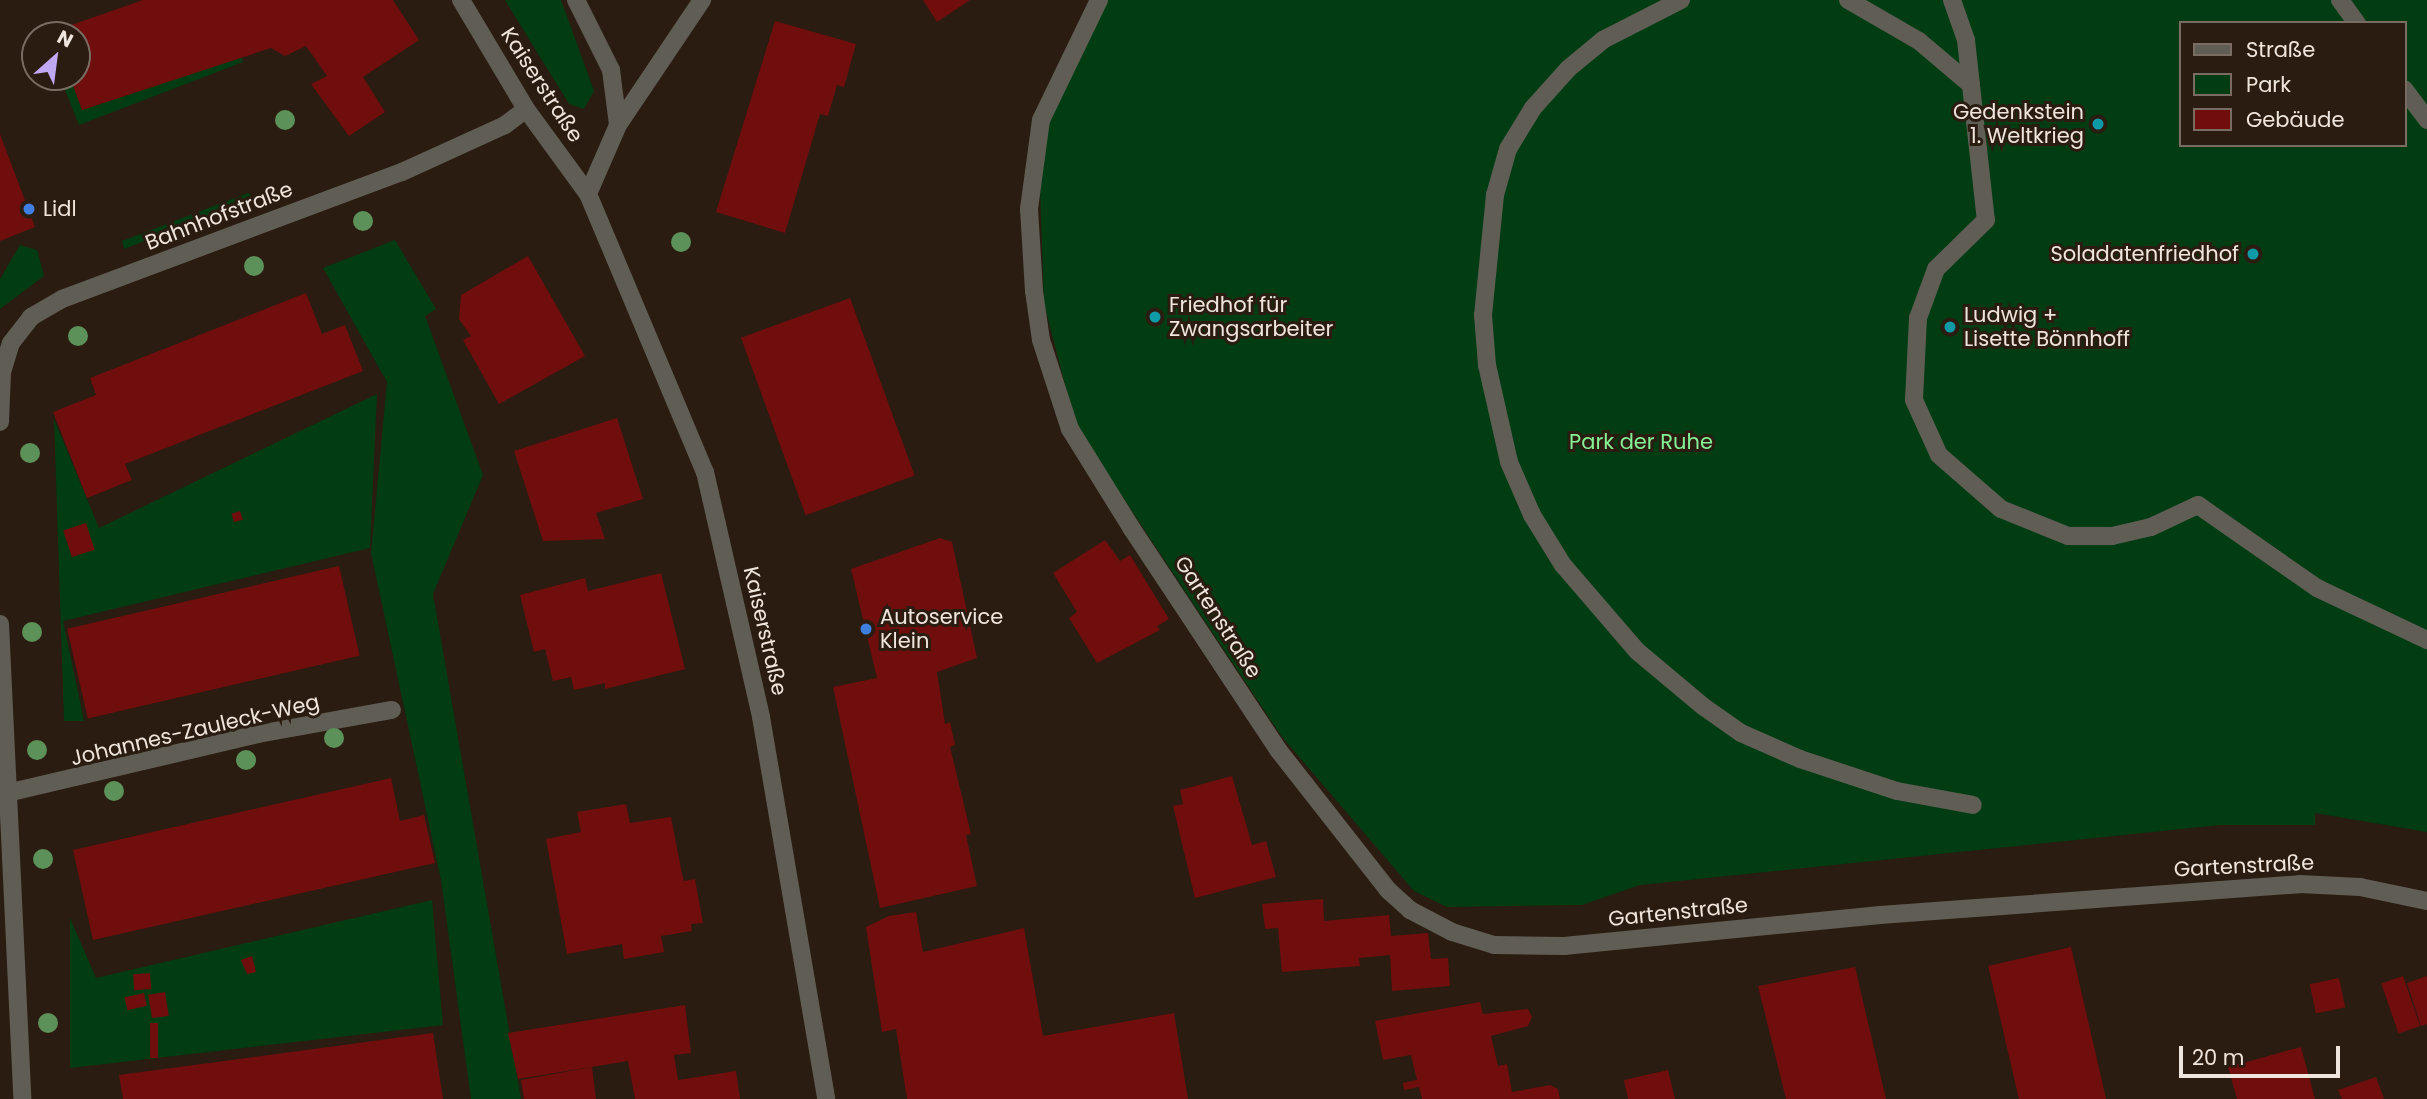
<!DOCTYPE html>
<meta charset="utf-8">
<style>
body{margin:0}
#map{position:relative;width:2427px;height:1099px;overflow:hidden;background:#2a1c10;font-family:Poppins,sans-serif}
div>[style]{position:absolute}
.green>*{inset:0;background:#013c12}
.building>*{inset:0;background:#6f0e0d;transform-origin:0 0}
.service>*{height:18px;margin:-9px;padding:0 9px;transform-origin:9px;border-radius:9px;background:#5f5d54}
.minor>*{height:18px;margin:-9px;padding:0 9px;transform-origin:9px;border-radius:9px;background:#5f5d54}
.trees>*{width:20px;height:20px;margin:-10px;border-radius:50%;background:#5c9159}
.dots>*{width:19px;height:19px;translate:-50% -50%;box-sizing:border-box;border:4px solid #2a1c10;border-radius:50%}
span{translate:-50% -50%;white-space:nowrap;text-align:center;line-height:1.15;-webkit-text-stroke:6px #2a1c10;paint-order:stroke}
.street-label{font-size:21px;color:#efe5dd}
.poi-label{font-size:21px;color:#efe5dd}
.right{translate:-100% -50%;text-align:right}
.left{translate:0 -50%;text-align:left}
.park-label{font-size:21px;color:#85f095}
.legend{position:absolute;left:2179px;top:21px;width:228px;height:126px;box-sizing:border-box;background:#2a1c10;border:2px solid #796c62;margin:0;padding:9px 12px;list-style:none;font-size:21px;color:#efe5dd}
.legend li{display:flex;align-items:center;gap:14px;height:35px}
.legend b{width:35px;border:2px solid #796c62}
.north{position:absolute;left:21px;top:21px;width:70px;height:70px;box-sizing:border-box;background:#2a1c10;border:2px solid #796c62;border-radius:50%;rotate:28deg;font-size:19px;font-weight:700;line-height:28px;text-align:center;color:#efe5dd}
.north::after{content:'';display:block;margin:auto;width:24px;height:32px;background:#c1a8f3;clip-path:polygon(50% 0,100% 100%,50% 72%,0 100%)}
.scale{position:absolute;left:2179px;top:1046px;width:161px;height:32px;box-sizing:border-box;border:4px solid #efe5dd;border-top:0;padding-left:9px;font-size:21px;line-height:24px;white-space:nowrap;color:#efe5dd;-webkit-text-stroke:5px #2a1c10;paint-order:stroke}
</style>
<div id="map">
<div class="green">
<div style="clip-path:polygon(505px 0,561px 0,594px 91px,584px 109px,569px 104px)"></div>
<div style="clip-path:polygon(evenodd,1106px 0,2427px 0,2427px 832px,2315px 813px,2315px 825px,2220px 825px,1640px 885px,1582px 905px,1447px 907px,1414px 891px,1282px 737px,1086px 442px,1072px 412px,1044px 303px,1040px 187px,1046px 127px,1106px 0,2180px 23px,2404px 23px,2404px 145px,2180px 145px,2180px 23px)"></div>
<div style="clip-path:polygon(242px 57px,243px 62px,79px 125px,60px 77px,70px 77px,82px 110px)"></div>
<div style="clip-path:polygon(248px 193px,255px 198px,124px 249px,122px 241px)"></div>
<div style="clip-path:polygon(395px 240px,436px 309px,425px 316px,483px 475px,433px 594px,521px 1099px,471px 1099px,441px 880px,371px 553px,387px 382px,323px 268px)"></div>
<div style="clip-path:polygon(20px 245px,37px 250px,44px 276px,0 309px,0 279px)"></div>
<div style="clip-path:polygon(377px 394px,370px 548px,63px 621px,84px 721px,64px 721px,54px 419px,99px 528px)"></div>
<div style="clip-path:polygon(432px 900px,443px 1025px,70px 1068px,70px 918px,96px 978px)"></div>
</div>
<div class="building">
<div style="clip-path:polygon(143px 0,393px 0,419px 40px,363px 77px,385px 112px,349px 136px,311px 84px,327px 76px,306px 46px,285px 56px,271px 48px,82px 110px,70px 77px,77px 77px,77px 35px,55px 35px,54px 31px)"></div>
<div style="clip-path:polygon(923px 0,970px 0,937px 22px)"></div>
<div style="clip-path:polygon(775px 21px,856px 44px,844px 87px,837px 85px,828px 116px,820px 114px,785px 233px,716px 212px)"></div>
<div style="clip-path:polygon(0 134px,35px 227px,0 241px)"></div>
<div style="clip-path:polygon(528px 256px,585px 356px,499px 404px,463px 340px,471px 336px,459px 319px,461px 295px)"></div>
<div style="clip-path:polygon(306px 293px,322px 334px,345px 325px,363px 371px,125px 464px,132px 480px,87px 498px,53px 412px,96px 395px,90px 378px)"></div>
<div style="left:850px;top:298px;width:189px;height:116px;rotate:70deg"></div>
<div style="clip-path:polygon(617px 418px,643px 499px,596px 513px,605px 539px,543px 541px,514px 451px)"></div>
<div style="left:240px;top:511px;width:9px;height:9px;rotate:72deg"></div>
<div style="left:86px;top:523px;width:28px;height:24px;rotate:72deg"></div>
<div style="clip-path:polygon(940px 538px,952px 542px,977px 658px,937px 672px,945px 724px,950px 722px,955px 745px,950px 747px,971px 834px,966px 835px,977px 886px,880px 908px,833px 687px,877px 678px,851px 569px)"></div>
<div style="clip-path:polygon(1105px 540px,1120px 561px,1130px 555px,1169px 619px,1157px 626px,1160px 630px,1097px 663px,1069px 618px,1077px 612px,1053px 573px)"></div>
<div style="left:339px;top:566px;width:92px;height:279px;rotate:77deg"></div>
<div style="clip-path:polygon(661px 573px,685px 669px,605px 689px,605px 683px,574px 690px,571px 677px,553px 681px,545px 649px,534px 652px,520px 595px,585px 578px,588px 591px)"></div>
<div style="clip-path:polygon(1232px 776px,1252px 845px,1266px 841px,1276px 877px,1195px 898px,1173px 806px,1183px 804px,1180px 790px)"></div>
<div style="clip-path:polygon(391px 778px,400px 821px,424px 815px,435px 863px,93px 940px,73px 850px)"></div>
<div style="clip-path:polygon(626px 804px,630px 823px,671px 817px,682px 874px,684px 881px,695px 879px,703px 923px,691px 924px,692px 931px,661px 936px,664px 952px,624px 959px,622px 944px,567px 954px,546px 839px,581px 832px,577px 812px)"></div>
<div style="clip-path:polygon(1323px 899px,1324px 921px,1389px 915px,1391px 936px,1428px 933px,1431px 959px,1448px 958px,1450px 986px,1392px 991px,1390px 955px,1359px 958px,1360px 966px,1282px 972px,1278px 928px,1265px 929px,1262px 904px)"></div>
<div style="clip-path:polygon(916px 912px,923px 952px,1024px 928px,1043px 1036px,1174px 1013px,1188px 1099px,907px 1099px,896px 1029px,882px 1032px,866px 927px,889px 916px)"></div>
<div style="left:2071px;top:947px;width:156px;height:85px;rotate:77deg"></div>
<div style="clip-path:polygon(252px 956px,256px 972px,247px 974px,241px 960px)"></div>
<div style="clip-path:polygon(1855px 967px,1886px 1099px,1786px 1099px,1758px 986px)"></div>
<div style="left:150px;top:973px;width:16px;height:17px;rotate:86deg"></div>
<div style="left:2403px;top:976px;width:53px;height:23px;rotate:71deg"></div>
<div style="clip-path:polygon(2427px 976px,2427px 1024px,2421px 1026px,2407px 983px)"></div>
<div style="left:2339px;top:978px;width:30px;height:30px;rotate:78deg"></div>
<div style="left:165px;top:992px;width:24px;height:17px;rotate:81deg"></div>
<div style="left:144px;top:993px;width:13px;height:20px;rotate:77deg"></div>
<div style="clip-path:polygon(1480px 1002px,1483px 1014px,1528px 1009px,1532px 1017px,1528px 1026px,1491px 1036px,1498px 1066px,1507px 1064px,1512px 1092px,1550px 1085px,1558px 1089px,1560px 1099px,1422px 1099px,1419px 1087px,1404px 1090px,1403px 1083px,1417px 1080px,1411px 1055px,1383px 1060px,1375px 1021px)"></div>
<div style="clip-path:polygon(685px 1005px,691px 1053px,674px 1055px,678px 1080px,736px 1071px,740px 1099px,635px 1099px,628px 1061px,518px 1079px,508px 1033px)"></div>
<div style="left:150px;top:1023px;width:8px;height:35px"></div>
<div style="clip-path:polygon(433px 1033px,443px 1099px,123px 1099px,119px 1075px)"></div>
<div style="clip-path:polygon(2301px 1047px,2315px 1099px,2237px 1099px,2228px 1067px)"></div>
<div style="clip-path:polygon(592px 1067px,596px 1099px,524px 1099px,521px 1080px)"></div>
<div style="clip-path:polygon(1668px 1070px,1675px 1099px,1628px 1099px,1624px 1080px)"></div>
<div style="clip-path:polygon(2376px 1077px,2384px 1099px,2342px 1099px,2338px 1090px)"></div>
</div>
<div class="service">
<div style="left:1099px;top:0;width:133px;rotate:115.8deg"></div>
<div style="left:1041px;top:120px;width:90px;rotate:97.7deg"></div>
<div style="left:1029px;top:209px;width:82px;rotate:86.5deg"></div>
<div style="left:1034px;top:291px;width:49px;rotate:81.9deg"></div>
<div style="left:1041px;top:340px;width:94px;rotate:72deg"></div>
<div style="left:1070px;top:429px;width:118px;rotate:58.2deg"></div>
<div style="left:1681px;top:0;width:88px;rotate:152.9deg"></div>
<div style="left:1603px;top:40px;width:45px;rotate:140.4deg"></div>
<div style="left:1568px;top:69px;width:52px;rotate:131.9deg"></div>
<div style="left:1533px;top:108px;width:48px;rotate:121.4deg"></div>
<div style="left:1508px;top:149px;width:48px;rotate:105.8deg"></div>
<div style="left:1495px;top:195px;width:121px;rotate:95.7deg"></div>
<div style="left:1483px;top:315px;width:50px;rotate:85.4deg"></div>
<div style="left:1487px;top:365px;width:99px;rotate:77.2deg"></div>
<div style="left:1509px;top:462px;width:58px;rotate:66.5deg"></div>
<div style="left:1532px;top:515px;width:59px;rotate:58.2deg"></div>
<div style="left:1563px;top:565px;width:113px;rotate:49.3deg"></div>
<div style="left:1637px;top:651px;width:87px;rotate:39.9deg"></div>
<div style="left:1704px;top:707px;width:45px;rotate:35.1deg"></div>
<div style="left:1741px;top:733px;width:64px;rotate:23.8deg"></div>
<div style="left:1800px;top:759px;width:102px;rotate:18.3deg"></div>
<div style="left:1897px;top:791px;width:77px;rotate:10.4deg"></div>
<div style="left:1848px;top:0;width:82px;rotate:30deg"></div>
<div style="left:1919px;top:41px;width:68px;rotate:40.2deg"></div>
<div style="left:1952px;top:0;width:42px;rotate:70.7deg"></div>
<div style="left:1966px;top:40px;width:181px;rotate:83.7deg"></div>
<div style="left:1986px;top:220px;width:70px;rotate:135.6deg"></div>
<div style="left:1936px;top:269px;width:52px;rotate:110.2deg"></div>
<div style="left:1918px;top:318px;width:82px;rotate:92.8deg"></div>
<div style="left:1914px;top:400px;width:60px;rotate:65.6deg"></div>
<div style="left:1939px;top:455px;width:82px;rotate:41.1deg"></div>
<div style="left:2001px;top:509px;width:72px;rotate:21.9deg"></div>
<div style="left:2068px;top:536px;width:44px"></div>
<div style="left:2112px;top:536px;width:40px;rotate:-13deg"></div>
<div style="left:2151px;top:527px;width:52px;rotate:-25.1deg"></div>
<div style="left:2198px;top:505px;width:145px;rotate:34.9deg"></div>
<div style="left:2317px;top:588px;width:122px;rotate:25.3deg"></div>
<div style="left:2340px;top:0;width:29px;rotate:54deg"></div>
<div style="left:2404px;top:89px;width:39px;rotate:53deg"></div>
</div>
<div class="minor">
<div style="left:461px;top:0;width:127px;rotate:59.2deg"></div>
<div style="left:526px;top:109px;width:105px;rotate:53.9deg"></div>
<div style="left:588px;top:194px;width:302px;rotate:67.2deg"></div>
<div style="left:705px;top:472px;width:251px;rotate:77.1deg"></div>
<div style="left:761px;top:717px;width:387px;rotate:80.3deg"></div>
<div style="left:576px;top:0;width:78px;rotate:63.4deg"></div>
<div style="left:611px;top:70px;width:55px;rotate:82.7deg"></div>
<div style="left:588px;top:194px;width:75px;rotate:-66.5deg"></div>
<div style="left:618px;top:125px;width:151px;rotate:-56.1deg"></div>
<div style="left:0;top:422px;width:50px;rotate:-87.7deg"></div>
<div style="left:2px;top:372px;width:30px;rotate:-73deg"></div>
<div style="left:11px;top:343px;width:33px;rotate:-52deg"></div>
<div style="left:31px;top:317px;width:36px;rotate:-30deg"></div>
<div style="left:62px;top:299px;width:363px;rotate:-20.5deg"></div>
<div style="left:402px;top:172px;width:113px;rotate:-24.5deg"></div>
<div style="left:505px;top:125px;width:26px;rotate:-37deg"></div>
<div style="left:1132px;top:529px;width:266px;rotate:56.5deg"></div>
<div style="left:1279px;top:751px;width:177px;rotate:51.9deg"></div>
<div style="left:1388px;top:890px;width:30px;rotate:42deg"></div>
<div style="left:1410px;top:910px;width:47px;rotate:27.6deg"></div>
<div style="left:1452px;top:932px;width:44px;rotate:17.2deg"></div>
<div style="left:1494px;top:945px;width:70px;rotate:0.8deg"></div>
<div style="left:1564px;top:946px;width:318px;rotate:-5.6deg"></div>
<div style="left:1880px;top:915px;width:421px;rotate:-4.2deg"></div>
<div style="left:2300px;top:884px;width:60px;rotate:2.9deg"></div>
<div style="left:2360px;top:887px;width:68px;rotate:11.8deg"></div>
<div style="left:0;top:624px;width:476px;rotate:87.3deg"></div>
<div style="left:7px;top:793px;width:258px;rotate:-13.2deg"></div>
<div style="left:258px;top:734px;width:136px;rotate:-10.2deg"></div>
</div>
<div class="trees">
<div style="left:285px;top:120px"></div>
<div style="left:363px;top:221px"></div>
<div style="left:681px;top:242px"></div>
<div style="left:254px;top:266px"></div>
<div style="left:78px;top:336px"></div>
<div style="left:30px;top:453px"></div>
<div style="left:32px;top:632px"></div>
<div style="left:334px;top:738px"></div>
<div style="left:37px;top:750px"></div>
<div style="left:246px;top:760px"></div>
<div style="left:114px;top:791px"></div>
<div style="left:43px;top:859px"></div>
<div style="left:48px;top:1023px"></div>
</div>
<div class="dots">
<div style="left:2098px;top:124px;background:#0f9aa8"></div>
<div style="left:29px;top:209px;background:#3f7fe0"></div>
<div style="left:2253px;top:254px;background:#0f9aa8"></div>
<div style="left:1155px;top:317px;background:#0f9aa8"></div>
<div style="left:1950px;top:327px;background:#0f9aa8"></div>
<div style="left:866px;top:629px;background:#3f7fe0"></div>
</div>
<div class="street-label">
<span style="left:542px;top:85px;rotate:57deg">Kaiserstraße</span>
<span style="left:219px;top:216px;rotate:-21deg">Bahnhofstraße</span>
<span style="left:1218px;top:617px;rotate:57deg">Gartenstraße</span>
<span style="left:765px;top:631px;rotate:77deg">Kaiserstraße</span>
<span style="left:195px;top:730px;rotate:-13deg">Johannes-Zauleck-Weg</span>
<span style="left:2244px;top:866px;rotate:-3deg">Gartenstraße</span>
<span style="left:1678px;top:912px;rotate:-6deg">Gartenstraße</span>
</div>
<div class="poi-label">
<span class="right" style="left:2084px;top:124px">Gedenkstein<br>1. Weltkrieg</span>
<span class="left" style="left:43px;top:209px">Lidl</span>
<span class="right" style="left:2239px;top:254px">Soladatenfriedhof</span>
<span class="left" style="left:1169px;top:317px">Friedhof für<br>Zwangsarbeiter</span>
<span class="left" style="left:1964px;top:327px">Ludwig +<br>Lisette Bönnhoff</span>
<span class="left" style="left:880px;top:629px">Autoservice<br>Klein</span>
</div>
<div class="park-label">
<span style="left:1641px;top:442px">Park der Ruhe</span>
</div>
<ul class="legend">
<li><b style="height:9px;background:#5f5d54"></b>Straße</li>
<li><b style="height:19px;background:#013c12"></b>Park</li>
<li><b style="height:19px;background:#6f0e0d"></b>Gebäude</li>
</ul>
<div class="north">N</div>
<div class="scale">20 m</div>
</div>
